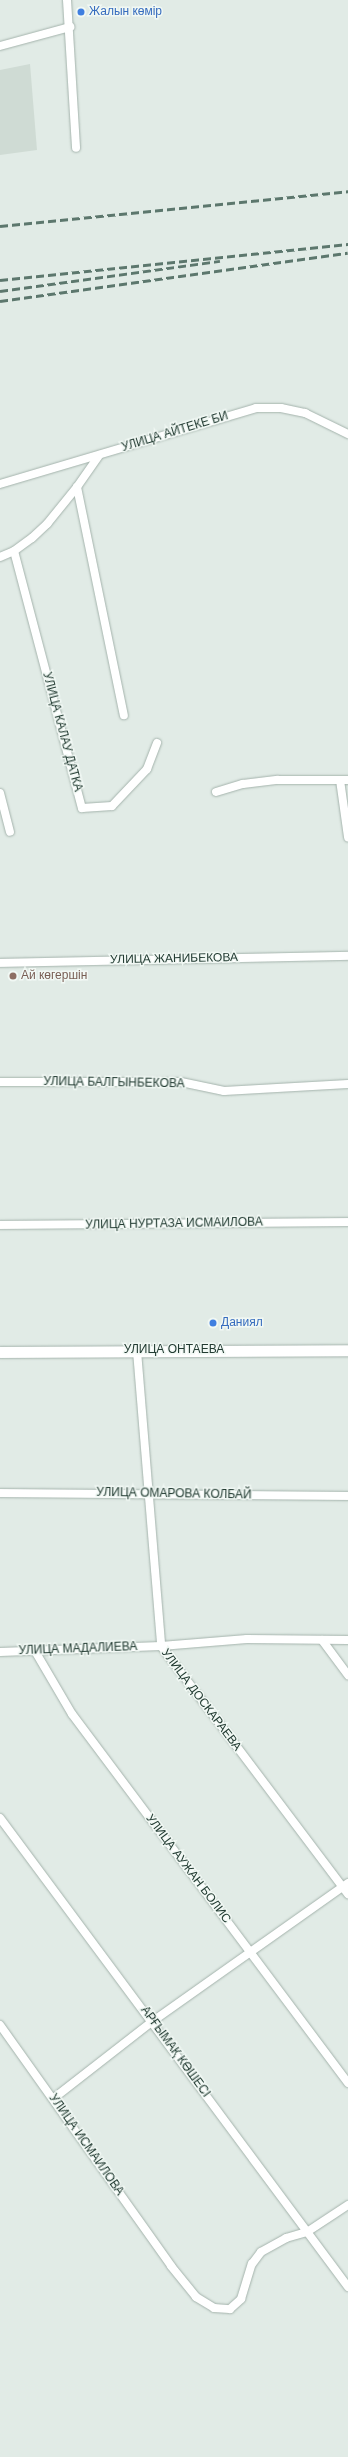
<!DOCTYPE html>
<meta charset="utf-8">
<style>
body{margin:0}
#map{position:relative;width:348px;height:2457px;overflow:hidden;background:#e1ebe6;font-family:Helvetica,sans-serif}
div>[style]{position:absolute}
.built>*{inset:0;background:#cfdbd4}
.roads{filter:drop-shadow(0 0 1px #a4b3ac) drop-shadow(0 0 1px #a4b3ac)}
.street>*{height:8px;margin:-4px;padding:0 4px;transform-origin:4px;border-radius:4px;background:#fff}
.secondary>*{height:11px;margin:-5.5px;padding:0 5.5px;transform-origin:5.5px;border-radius:5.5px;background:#fff}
.rail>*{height:3px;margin-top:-1.5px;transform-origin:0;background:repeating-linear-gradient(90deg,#5c776d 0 8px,transparent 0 12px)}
.dots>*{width:11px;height:11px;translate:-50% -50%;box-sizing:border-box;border:2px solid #f1f8f4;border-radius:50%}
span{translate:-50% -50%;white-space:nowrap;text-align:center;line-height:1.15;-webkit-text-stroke:3px #f1f8f4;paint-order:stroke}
.shop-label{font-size:12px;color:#366cbe}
.left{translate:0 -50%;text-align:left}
.street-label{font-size:12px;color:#223b32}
.education-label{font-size:12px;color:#785e54}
</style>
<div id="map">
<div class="built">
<div style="clip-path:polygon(30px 64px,37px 150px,0 155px,0 70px)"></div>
</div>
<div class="roads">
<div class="street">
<div style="left:67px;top:0;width:148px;rotate:86.5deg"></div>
<div style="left:0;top:46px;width:73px;rotate:-15.2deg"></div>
<div style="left:0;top:484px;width:267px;rotate:-16.5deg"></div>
<div style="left:256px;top:408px;width:25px"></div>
<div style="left:281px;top:408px;width:25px;rotate:12deg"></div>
<div style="left:305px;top:413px;width:48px;rotate:26deg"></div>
<div style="left:77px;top:487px;width:233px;rotate:78.4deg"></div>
<div style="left:14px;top:551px;width:266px;rotate:75.2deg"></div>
<div style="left:82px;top:808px;width:30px;rotate:-4deg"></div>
<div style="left:112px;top:806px;width:51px;rotate:-46.6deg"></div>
<div style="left:147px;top:769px;width:28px;rotate:-69deg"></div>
<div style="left:0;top:557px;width:15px;rotate:-23deg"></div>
<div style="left:14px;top:551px;width:22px;rotate:-36deg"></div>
<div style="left:32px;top:538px;width:21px;rotate:-43deg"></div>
<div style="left:47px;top:524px;width:48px;rotate:-51deg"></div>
<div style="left:77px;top:487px;width:39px;rotate:-55deg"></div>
<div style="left:340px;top:780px;width:58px;rotate:82deg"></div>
<div style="left:216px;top:792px;width:28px;rotate:-17deg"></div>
<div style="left:243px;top:784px;width:35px;rotate:-7deg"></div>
<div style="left:278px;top:780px;width:70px"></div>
<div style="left:0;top:793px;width:40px;rotate:75.6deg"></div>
<div style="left:0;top:963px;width:348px;rotate:-1.2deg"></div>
<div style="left:0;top:1082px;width:181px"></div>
<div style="left:181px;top:1082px;width:44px;rotate:11.8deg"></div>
<div style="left:224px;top:1091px;width:124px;rotate:-3.2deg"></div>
<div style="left:0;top:1225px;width:348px;rotate:-0.5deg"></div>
<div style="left:137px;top:1351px;width:296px;rotate:85.3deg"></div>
<div style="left:161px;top:1646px;width:311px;rotate:53deg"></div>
<div style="left:0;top:1493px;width:348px;rotate:0.5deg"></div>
<div style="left:322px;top:1640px;width:44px;rotate:53.4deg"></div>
<div style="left:35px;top:1651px;width:73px;rotate:59.6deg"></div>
<div style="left:72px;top:1714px;width:461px;rotate:53.2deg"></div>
<div style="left:0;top:1652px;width:161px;rotate:-2.1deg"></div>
<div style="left:161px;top:1646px;width:86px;rotate:-4.7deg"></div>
<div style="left:247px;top:1639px;width:101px;rotate:0.6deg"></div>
<div style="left:0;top:1818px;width:584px;rotate:53.42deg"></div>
<div style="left:0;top:2025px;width:296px;rotate:54.6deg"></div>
<div style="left:171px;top:2266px;width:40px;rotate:51deg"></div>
<div style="left:196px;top:2297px;width:21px;rotate:31deg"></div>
<div style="left:214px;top:2308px;width:16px;rotate:4deg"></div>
<div style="left:230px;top:2309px;width:15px;rotate:-42deg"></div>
<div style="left:241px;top:2299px;width:37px;rotate:-73deg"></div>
<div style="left:252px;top:2264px;width:15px;rotate:-53deg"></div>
<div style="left:261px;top:2252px;width:29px;rotate:-29deg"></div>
<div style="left:286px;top:2238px;width:22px;rotate:-16deg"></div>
<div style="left:307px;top:2232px;width:49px;rotate:-33.4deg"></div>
<div style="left:54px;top:2098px;width:125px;rotate:-37.9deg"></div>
<div style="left:153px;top:2021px;width:239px;rotate:-35.3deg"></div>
</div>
<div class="secondary">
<div style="left:0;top:1352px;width:348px;rotate:-0.3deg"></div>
</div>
</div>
<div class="rail">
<div style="left:0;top:226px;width:350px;rotate:-5.7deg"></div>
<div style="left:0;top:280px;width:350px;rotate:-5.9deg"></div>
<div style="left:0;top:291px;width:222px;rotate:-7.8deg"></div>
<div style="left:0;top:301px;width:351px;rotate:-7.9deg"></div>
</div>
<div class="dots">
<div style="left:81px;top:12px;background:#3f7fe0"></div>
<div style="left:13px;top:976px;background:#8d6e63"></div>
<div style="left:213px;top:1323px;background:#3f7fe0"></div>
</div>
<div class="shop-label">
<span class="left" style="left:89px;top:12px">Жалын көмір</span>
<span class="left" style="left:221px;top:1323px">Даниял</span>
</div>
<div class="street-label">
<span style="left:175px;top:432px;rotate:-17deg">УЛИЦА АЙТЕКЕ БИ</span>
<span style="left:62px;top:732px;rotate:75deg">УЛИЦА КАЛАУ ДАТКА</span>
<span style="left:174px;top:959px;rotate:-1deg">УЛИЦА ЖАНИБЕКОВА</span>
<span style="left:114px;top:1083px;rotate:1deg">УЛИЦА БАЛГЫНБЕКОВА</span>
<span style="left:174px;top:1224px;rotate:-1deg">УЛИЦА НУРТАЗА ИСМАИЛОВА</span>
<span style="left:174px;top:1350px">УЛИЦА ОНТАЕВА</span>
<span style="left:174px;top:1494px;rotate:1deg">УЛИЦА ОМАРОВА КОЛБАЙ</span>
<span style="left:78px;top:1649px;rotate:-2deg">УЛИЦА МАДАЛИЕВА</span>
<span style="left:201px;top:1700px;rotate:53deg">УЛИЦА ДОСКАРАЕВА</span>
<span style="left:188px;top:1869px;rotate:53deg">УЛИЦА АУЖАН БОЛИС</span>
<span style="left:175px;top:2052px;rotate:54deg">АРҒЫМАҚ КӨШЕСІ</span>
<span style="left:86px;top:2145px;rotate:55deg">УЛИЦА ИСМАИЛОВА</span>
</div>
<div class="education-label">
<span class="left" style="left:21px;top:976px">Ай көгершін</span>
</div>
</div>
